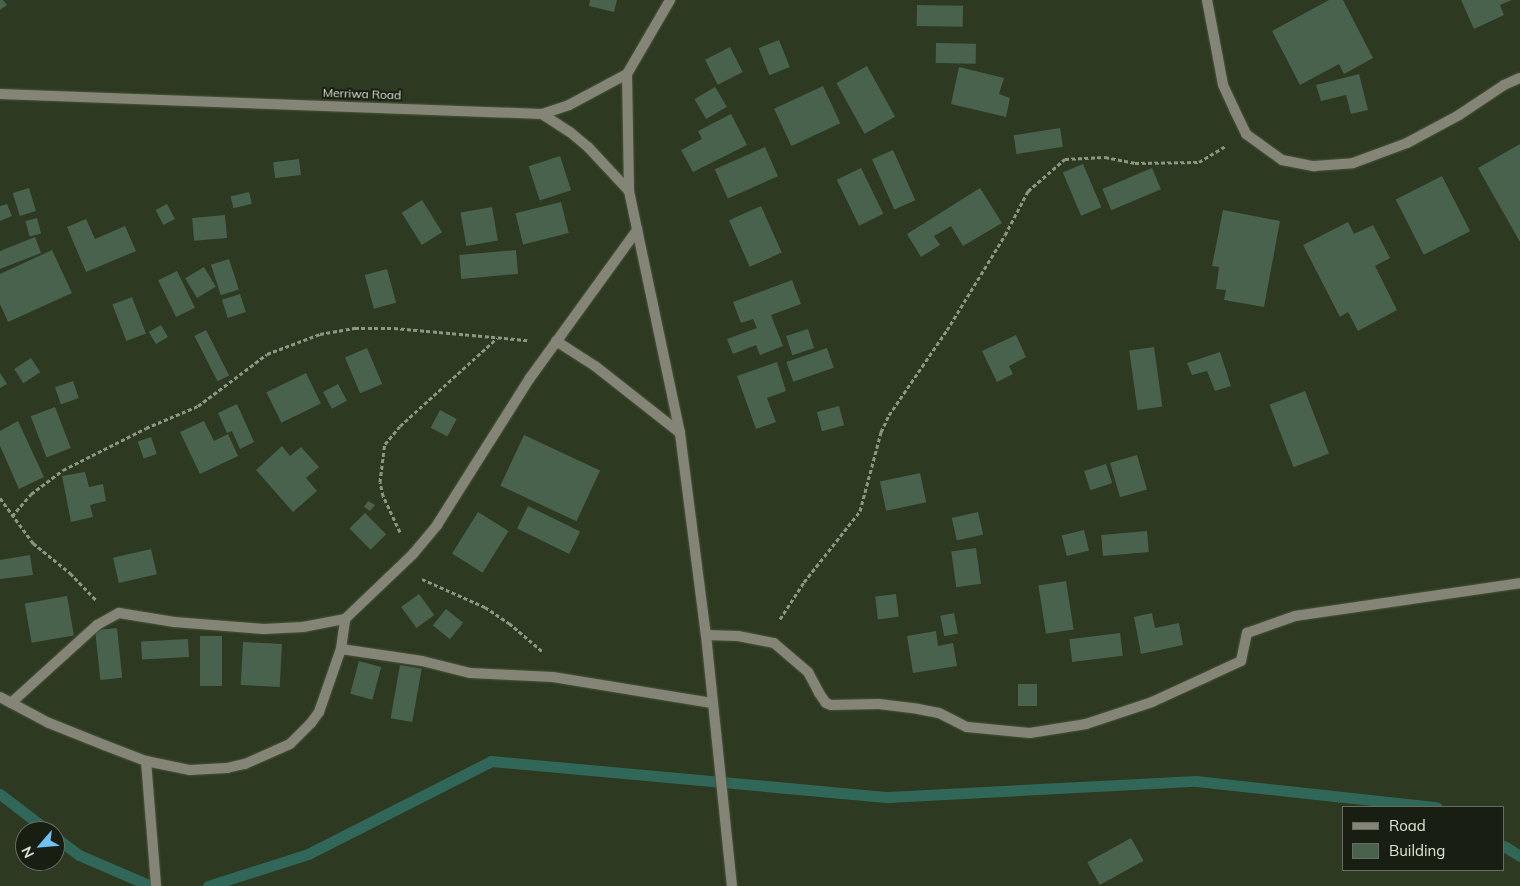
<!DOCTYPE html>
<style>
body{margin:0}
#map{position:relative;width:1520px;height:886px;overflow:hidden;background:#2d3920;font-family:Mulish,sans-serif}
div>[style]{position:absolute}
.stream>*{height:11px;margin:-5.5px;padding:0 5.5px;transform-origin:5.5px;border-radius:5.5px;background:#306758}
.building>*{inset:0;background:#48624e;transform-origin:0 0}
.path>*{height:3px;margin-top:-1.5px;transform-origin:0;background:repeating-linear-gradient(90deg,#8c9682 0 4px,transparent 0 6.5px)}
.roads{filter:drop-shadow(0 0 1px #49553d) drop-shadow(0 0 1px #49553d)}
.minor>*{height:10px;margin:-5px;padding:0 5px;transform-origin:5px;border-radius:5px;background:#848577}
.tertiary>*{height:10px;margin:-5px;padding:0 5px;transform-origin:5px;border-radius:5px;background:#848577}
span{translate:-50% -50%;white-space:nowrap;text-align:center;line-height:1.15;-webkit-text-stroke:4px #191e13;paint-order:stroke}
.street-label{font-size:12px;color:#dce5d5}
.legend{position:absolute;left:1342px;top:806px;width:162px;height:65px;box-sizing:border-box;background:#191e13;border:1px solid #676e61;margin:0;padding:6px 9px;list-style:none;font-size:15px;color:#dce5d5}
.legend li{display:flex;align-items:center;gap:10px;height:25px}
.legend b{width:25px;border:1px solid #676e61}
.north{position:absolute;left:15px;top:821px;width:50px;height:50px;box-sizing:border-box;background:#191e13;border:1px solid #676e61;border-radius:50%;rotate:243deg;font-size:14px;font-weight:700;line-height:20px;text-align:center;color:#dce5d5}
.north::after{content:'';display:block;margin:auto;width:18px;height:22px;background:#6fc2f4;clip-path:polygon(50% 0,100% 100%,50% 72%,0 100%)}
</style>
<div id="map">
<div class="stream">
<div style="left:0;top:794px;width:61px;rotate:37.6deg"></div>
<div style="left:55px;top:837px;width:30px;rotate:37deg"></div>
<div style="left:79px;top:855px;width:78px;rotate:23.3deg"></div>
<div style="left:1504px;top:846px;width:19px;rotate:32deg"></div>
<div style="left:208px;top:886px;width:105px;rotate:-17.7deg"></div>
<div style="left:308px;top:854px;width:205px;rotate:-26.9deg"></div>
<div style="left:491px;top:761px;width:399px;rotate:5.2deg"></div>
<div style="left:888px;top:797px;width:308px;rotate:-3deg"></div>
<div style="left:1196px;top:781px;width:242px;rotate:6.2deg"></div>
</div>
<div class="building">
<div style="clip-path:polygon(0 0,3px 0,7px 5px,0 10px)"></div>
<div style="clip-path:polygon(590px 0,617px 0,614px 12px,589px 6px)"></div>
<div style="clip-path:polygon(1329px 0,1343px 0,1373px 58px,1344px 74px,1339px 64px,1300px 85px,1272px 31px)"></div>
<div style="clip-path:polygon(1461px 0,1512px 0,1500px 5px,1504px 15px,1474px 29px)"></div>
<div style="left:917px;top:5px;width:46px;height:21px;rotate:1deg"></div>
<div style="left:779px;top:40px;width:29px;height:22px;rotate:68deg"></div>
<div style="left:936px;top:43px;width:40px;height:20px;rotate:1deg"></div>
<div style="left:730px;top:47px;width:28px;height:28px;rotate:63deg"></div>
<div style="left:867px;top:66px;width:58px;height:35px;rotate:61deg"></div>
<div style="clip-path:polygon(959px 67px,1004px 78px,999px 94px,1010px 98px,1006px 117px,951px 104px)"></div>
<div style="clip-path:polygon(1359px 74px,1368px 110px,1351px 114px,1346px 95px,1321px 101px,1316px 85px)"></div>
<div style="left:823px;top:86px;width:41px;height:54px;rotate:65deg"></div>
<div style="left:715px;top:87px;width:23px;height:24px;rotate:59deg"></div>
<div style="clip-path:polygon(731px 114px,747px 145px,693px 172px,681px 150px,702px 139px,698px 131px)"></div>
<div style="left:1060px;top:128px;width:19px;height:47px;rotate:81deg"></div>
<div style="clip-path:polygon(1520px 144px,1520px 242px,1478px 168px)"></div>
<div style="left:765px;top:147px;width:32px;height:55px;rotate:66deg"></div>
<div style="left:893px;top:150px;width:55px;height:23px;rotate:66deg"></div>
<div style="left:560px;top:156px;width:36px;height:33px;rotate:72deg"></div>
<div style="left:299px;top:159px;width:16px;height:26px;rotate:83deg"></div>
<div style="left:1083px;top:164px;width:47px;height:22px;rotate:67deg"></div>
<div style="left:861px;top:168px;width:51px;height:27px;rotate:64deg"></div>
<div style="left:1152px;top:168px;width:23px;height:54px;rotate:67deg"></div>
<div style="left:1442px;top:176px;width:62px;height:52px;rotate:63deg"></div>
<div style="left:29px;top:188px;width:24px;height:17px;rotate:73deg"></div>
<div style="clip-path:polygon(980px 188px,1002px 223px,963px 246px,951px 226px,934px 236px,940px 245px,921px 257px,907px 234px)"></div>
<div style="left:249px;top:192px;width:12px;height:19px;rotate:76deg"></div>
<div style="left:422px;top:200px;width:38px;height:24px;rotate:58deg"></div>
<div style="left:561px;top:202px;width:32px;height:47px;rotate:76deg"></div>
<div style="clip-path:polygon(7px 204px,12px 216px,0 221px,0 206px)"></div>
<div style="left:167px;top:204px;width:17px;height:13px;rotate:62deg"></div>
<div style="left:761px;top:206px;width:51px;height:35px;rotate:66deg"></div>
<div style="left:492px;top:207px;width:34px;height:32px;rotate:80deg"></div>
<div style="clip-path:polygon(1223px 210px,1280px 221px,1264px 307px,1224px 300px,1226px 290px,1216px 289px,1219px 267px,1212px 266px)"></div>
<div style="left:225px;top:215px;width:23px;height:33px;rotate:85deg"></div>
<div style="left:37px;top:218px;width:16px;height:12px;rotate:75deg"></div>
<div style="clip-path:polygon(86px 219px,95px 239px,125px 226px,136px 251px,86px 272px,67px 227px)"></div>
<div style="clip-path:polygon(1348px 222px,1354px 234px,1373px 225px,1390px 258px,1375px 266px,1397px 310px,1358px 331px,1348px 312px,1340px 317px,1303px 245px)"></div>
<div style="clip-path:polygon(35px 237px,41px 253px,0 269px,0 251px)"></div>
<div style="clip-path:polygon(52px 250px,72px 293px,8px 322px,0 304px,0 274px)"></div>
<div style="left:516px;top:250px;width:24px;height:57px;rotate:85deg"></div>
<div style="left:229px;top:259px;width:32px;height:19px;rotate:72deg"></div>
<div style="left:204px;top:267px;width:23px;height:22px;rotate:59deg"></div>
<div style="left:387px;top:269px;width:35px;height:23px;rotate:75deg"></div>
<div style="left:177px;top:271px;width:41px;height:21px;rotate:64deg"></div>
<div style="clip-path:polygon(792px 280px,801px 304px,771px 315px,783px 346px,760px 355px,756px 345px,733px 354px,727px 339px,757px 328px,753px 319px,741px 323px,733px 302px)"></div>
<div style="left:240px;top:294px;width:19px;height:19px;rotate:72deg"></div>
<div style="left:132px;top:297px;width:39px;height:21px;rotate:69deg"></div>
<div style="left:161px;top:325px;width:14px;height:14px;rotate:60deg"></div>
<div style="left:808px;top:329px;width:20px;height:23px;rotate:72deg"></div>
<div style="left:206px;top:330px;width:51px;height:13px;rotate:63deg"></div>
<div style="clip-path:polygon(1016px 335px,1026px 357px,1009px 366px,1013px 374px,997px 382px,982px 351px)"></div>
<div style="left:1154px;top:347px;width:60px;height:25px;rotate:82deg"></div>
<div style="left:367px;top:348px;width:39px;height:24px;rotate:67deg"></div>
<div style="left:827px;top:348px;width:21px;height:43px;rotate:71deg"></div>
<div style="clip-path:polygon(1220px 352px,1231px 386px,1215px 391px,1207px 371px,1192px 375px,1187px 363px)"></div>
<div style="left:31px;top:358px;width:17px;height:20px;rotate:57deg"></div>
<div style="clip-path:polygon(777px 362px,786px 391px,767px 398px,776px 422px,756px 429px,737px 376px)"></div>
<div style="clip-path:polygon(0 373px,7px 384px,0 388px)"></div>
<div style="left:306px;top:373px;width:34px;height:44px;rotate:64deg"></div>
<div style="left:73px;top:381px;width:18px;height:19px;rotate:71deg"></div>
<div style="left:338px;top:384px;width:19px;height:17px;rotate:62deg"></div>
<div style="left:1305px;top:391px;width:67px;height:38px;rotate:69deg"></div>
<div style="clip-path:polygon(237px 404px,254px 442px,240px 449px,232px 431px,227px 433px,218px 413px)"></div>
<div style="left:839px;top:406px;width:20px;height:23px;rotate:75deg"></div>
<div style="left:55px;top:407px;width:44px;height:26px;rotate:69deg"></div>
<div style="left:440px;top:410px;width:19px;height:20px;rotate:28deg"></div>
<div style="clip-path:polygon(18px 421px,44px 477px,19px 489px,0 446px,0 431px)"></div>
<div style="clip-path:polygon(204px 421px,214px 441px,228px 434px,238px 456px,200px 474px,180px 432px)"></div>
<div style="left:524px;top:435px;width:84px;height:56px;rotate:25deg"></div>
<div style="left:151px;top:437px;width:18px;height:14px;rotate:71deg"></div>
<div style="clip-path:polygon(282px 446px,290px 456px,301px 447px,319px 467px,306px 478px,317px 491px,293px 512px,256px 470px)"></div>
<div style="left:1137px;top:455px;width:36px;height:28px;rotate:74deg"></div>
<div style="left:1106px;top:464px;width:20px;height:23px;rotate:72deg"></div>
<div style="clip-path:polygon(85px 472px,89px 487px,103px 484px,106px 501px,90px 505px,93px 517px,71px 522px,62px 476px)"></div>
<div style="left:920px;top:473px;width:30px;height:41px;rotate:78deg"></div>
<div style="clip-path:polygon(368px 501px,375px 505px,370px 511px,364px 507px)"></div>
<div style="left:528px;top:506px;width:58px;height:25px;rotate:26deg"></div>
<div style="left:478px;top:512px;width:36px;height:49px;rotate:32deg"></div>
<div style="left:978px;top:512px;width:23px;height:27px;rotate:77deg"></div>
<div style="left:365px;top:513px;width:30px;height:22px;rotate:45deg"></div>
<div style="left:1084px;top:530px;width:21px;height:23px;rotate:76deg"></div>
<div style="left:1147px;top:531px;width:21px;height:46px;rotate:85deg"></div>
<div style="left:976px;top:548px;width:36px;height:25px;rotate:82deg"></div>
<div style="left:151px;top:549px;width:26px;height:39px;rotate:77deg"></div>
<div style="clip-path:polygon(30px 555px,33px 575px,0 579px,0 560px)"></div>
<div style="left:1066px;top:581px;width:49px;height:28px;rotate:81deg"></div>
<div style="left:419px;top:594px;width:26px;height:22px;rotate:54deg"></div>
<div style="left:896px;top:594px;width:23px;height:21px;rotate:83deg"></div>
<div style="left:67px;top:596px;width:40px;height:43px;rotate:80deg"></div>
<div style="left:446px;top:609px;width:22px;height:21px;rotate:39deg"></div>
<div style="left:954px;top:613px;width:21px;height:14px;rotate:79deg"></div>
<div style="clip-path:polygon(1152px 613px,1155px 628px,1179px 623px,1183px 645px,1141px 654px,1134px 617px)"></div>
<div style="left:117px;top:628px;width:50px;height:22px;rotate:84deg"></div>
<div style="clip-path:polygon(936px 631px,938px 646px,953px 643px,957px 666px,913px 673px,907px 636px)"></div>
<div style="left:1120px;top:633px;width:23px;height:51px;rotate:83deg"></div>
<div style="left:200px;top:636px;width:22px;height:50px"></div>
<div style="left:188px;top:639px;width:18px;height:47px;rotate:87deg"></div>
<div style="left:243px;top:642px;width:39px;height:43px;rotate:3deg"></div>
<div style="left:359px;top:661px;width:23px;height:34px;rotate:15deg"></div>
<div style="left:400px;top:665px;width:22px;height:54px;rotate:10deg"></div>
<div style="left:1018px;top:684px;width:19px;height:22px"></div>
<div style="left:1131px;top:838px;width:26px;height:50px;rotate:61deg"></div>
</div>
<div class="path">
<div style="left:0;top:498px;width:56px;rotate:53.7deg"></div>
<div style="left:33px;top:543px;width:48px;rotate:39deg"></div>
<div style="left:70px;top:573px;width:37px;rotate:46deg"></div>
<div style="left:12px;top:516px;width:29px;rotate:-49deg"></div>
<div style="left:31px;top:494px;width:40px;rotate:-37deg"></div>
<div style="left:63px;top:470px;width:93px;rotate:-26.8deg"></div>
<div style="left:146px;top:428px;width:56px;rotate:-22.9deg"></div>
<div style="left:198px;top:406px;width:86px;rotate:-37deg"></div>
<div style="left:267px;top:354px;width:57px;rotate:-20.7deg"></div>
<div style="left:320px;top:334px;width:36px;rotate:-10deg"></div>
<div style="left:355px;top:328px;width:39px"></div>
<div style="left:394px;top:328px;width:134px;rotate:5.2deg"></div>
<div style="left:400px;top:532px;width:40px;rotate:-115deg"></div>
<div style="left:383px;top:496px;width:14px;rotate:-102deg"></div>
<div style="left:380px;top:482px;width:38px;rotate:-83deg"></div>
<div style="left:385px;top:444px;width:23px;rotate:-50deg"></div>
<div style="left:400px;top:426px;width:131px;rotate:-42.2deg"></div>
<div style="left:422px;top:579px;width:69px;rotate:24deg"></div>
<div style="left:485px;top:607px;width:29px;rotate:34deg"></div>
<div style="left:509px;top:623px;width:43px;rotate:40.3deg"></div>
<div style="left:780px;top:619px;width:44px;rotate:-57deg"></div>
<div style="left:804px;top:582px;width:90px;rotate:-51.7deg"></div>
<div style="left:860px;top:511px;width:82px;rotate:-75.1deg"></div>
<div style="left:881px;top:432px;width:19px;rotate:-65deg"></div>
<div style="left:889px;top:415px;width:103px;rotate:-55.7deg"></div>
<div style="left:947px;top:330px;width:111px;rotate:-58.6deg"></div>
<div style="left:1005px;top:235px;width:50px;rotate:-62.4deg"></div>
<div style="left:1028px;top:191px;width:49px;rotate:-40.9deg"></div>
<div style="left:1065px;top:159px;width:40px;rotate:-2.9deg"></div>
<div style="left:1105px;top:157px;width:31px;rotate:11deg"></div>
<div style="left:1135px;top:163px;width:64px;rotate:-0.9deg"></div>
<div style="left:1199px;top:162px;width:31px;rotate:-31deg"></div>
</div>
<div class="roads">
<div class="minor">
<div style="left:1207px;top:0;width:86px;rotate:79.3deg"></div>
<div style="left:1223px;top:85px;width:26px;rotate:65deg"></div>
<div style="left:1234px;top:109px;width:28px;rotate:64deg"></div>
<div style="left:1246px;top:134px;width:44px;rotate:35.8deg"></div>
<div style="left:1282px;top:160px;width:33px;rotate:11deg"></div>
<div style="left:1314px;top:166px;width:39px;rotate:-4deg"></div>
<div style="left:1353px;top:163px;width:58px;rotate:-20.3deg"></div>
<div style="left:1407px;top:143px;width:59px;rotate:-28.3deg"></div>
<div style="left:1459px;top:115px;width:54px;rotate:-33.7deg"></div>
<div style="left:1504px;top:85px;width:17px;rotate:-24deg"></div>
<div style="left:556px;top:341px;width:46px;rotate:32.7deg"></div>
<div style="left:595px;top:366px;width:108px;rotate:38.2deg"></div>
<div style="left:706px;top:635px;width:32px;rotate:2deg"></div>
<div style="left:738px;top:636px;width:37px;rotate:11deg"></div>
<div style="left:774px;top:643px;width:45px;rotate:40.5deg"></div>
<div style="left:808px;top:672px;width:24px;rotate:62deg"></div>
<div style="left:819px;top:693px;width:12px;rotate:55deg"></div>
<div style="left:826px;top:703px;width:5px;rotate:22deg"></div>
<div style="left:831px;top:705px;width:48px;rotate:-1.2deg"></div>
<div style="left:879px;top:704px;width:39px;rotate:7deg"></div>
<div style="left:918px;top:709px;width:21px;rotate:11deg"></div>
<div style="left:939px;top:713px;width:31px;rotate:27deg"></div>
<div style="left:967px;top:727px;width:63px;rotate:5.4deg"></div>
<div style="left:1030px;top:733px;width:57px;rotate:-9.1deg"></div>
<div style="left:1086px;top:724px;width:70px;rotate:-18.4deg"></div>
<div style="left:1152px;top:702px;width:98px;rotate:-24.7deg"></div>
<div style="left:1241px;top:661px;width:29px;rotate:-78deg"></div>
<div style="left:1247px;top:633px;width:51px;rotate:-19.5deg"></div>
<div style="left:1295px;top:616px;width:227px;rotate:-8.3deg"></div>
<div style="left:341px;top:649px;width:82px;rotate:8.4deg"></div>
<div style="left:422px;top:661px;width:49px;rotate:14deg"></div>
<div style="left:470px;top:673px;width:83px;rotate:2.8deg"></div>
<div style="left:553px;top:677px;width:161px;rotate:9.3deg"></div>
<div style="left:0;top:697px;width:55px;rotate:28deg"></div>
<div style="left:49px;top:723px;width:59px;rotate:21.8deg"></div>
<div style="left:104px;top:745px;width:45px;rotate:20.9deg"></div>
<div style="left:146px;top:761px;width:45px;rotate:11.6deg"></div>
<div style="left:190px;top:770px;width:37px;rotate:-3deg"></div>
<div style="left:227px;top:768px;width:18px;rotate:-13deg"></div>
<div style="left:245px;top:764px;width:49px;rotate:-24deg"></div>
<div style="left:290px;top:744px;width:30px;rotate:-45deg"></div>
<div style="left:311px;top:723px;width:14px;rotate:-54deg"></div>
<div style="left:319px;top:712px;width:67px;rotate:-70.8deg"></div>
<div style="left:341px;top:649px;width:30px;rotate:-82deg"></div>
<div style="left:345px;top:619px;width:94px;rotate:-43.7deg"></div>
<div style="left:413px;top:554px;width:38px;rotate:-50deg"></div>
<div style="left:437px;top:525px;width:174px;rotate:-57.7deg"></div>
<div style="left:530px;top:378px;width:183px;rotate:-54.1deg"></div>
<div style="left:11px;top:703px;width:116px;rotate:-42.2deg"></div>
<div style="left:97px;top:625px;width:25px;rotate:-29deg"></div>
<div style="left:119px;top:613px;width:56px;rotate:9.3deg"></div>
<div style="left:174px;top:622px;width:90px;rotate:4.4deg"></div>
<div style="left:264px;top:629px;width:39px;rotate:-3deg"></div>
<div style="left:303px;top:627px;width:43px;rotate:-10.8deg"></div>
<div style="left:146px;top:761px;width:125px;rotate:85.4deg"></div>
</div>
<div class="tertiary">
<div style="left:627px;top:74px;width:117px;rotate:89deg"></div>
<div style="left:629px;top:191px;width:247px;rotate:78.1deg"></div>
<div style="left:680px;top:433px;width:204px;rotate:82.7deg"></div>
<div style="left:706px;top:635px;width:252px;rotate:84.1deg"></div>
<div style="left:0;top:94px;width:542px;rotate:2.11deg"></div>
<div style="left:542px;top:114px;width:28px;rotate:-18deg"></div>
<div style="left:569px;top:105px;width:66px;rotate:-28.1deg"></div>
<div style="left:627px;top:74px;width:86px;rotate:-59.8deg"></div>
<div style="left:542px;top:114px;width:33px;rotate:33deg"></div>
<div style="left:570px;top:132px;width:23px;rotate:40deg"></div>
<div style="left:588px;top:147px;width:60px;rotate:47deg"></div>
</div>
</div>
<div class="street-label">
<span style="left:362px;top:94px;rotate:2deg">Merriwa Road</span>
</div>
<ul class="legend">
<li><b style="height:6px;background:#848577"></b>Road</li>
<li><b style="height:14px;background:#48624e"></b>Building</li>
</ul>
<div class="north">N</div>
</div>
